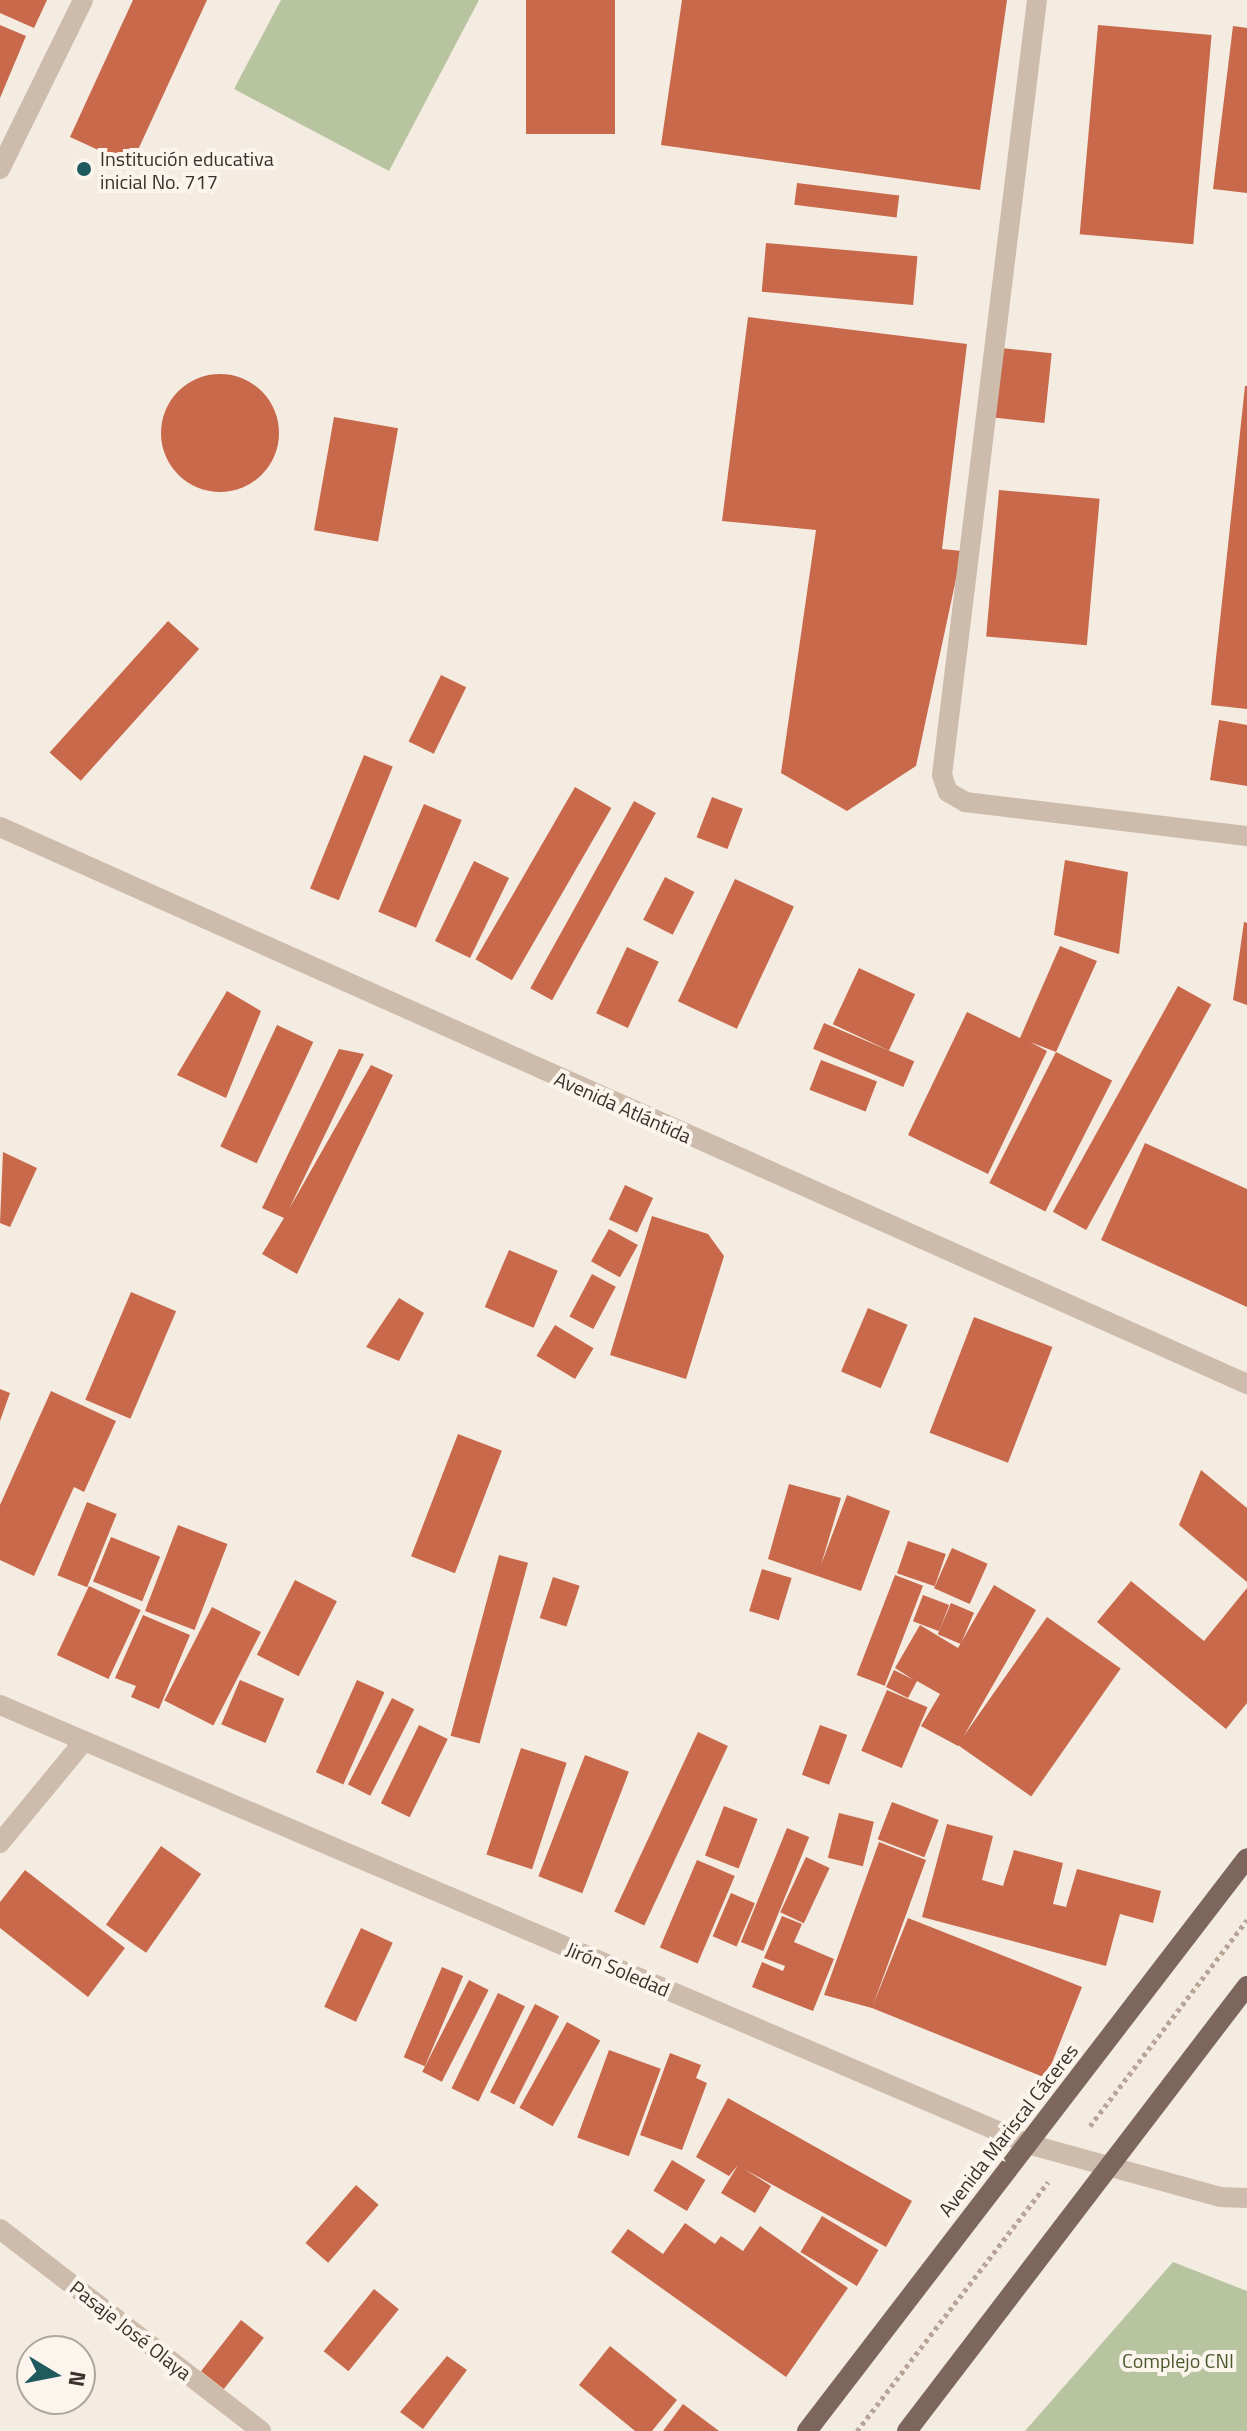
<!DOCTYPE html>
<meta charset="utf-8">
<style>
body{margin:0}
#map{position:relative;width:1247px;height:2431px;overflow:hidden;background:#f4ebe1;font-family:"Titillium Web",sans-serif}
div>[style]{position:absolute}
.green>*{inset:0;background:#b8c4a0}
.building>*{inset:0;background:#c8694b;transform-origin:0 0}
.round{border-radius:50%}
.path>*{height:5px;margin-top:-2.5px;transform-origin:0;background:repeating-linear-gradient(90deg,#b9a596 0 4px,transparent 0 8px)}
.minor>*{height:20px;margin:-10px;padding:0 10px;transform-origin:10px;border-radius:10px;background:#cdbbac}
.major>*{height:20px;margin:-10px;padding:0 10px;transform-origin:10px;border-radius:10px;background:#7d675c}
.dots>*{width:22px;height:22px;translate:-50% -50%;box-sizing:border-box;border:4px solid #fbf5ee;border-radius:50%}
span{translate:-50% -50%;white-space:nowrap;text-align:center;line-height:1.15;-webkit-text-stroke:8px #fbf5ee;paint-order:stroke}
.poi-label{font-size:20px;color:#3b302b}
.left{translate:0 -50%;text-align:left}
.street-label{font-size:20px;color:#3b302b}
.park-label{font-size:20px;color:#4a5a2e}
.north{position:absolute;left:16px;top:2335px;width:80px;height:80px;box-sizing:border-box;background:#fbf5ee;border:2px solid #aea6a0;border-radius:50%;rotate:100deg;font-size:22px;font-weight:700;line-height:32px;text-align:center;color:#3b302b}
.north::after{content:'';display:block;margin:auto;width:28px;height:36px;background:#1f5a5e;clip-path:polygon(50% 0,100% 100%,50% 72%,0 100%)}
</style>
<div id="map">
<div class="green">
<div style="clip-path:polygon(281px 0,479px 0,389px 171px,234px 89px)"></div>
<div style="clip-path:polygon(1173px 2262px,1247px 2291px,1247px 2431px,1025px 2431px)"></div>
</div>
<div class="building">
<div style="clip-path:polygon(0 0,47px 0,34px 28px,0 13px)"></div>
<div style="clip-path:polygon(133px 0,207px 0,131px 165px,70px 137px)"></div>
<div style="left:526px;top:0;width:89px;height:134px"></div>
<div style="clip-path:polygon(682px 0,1007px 0,980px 190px,661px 145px)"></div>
<div style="clip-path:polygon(0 25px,26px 36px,0 98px)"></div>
<div style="left:1098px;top:25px;width:114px;height:210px;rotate:5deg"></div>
<div style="clip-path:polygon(1233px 26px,1247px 28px,1247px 193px,1213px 189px)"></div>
<div style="left:797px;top:183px;width:103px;height:22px;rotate:7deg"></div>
<div style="left:766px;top:243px;width:152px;height:49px;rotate:5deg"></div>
<div style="clip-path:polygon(748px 317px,967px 344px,942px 549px,962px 551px,916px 766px,847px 811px,781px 773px,816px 530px,722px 521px)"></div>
<div style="left:1001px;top:348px;width:51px;height:70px;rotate:6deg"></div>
<div class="round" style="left:161px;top:374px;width:118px;height:118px"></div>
<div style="clip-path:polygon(1245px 386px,1247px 386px,1247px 709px,1211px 705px)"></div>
<div style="left:334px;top:417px;width:65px;height:115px;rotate:10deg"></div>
<div style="left:999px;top:490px;width:101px;height:147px;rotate:5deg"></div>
<div style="left:168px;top:621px;width:42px;height:177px;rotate:42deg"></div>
<div style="left:441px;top:675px;width:28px;height:74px;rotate:26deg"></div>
<div style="clip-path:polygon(1219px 720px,1247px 725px,1247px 786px,1210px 780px)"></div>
<div style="left:364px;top:755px;width:31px;height:144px;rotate:22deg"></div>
<div style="left:575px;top:787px;width:42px;height:199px;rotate:30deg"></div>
<div style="left:712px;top:797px;width:33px;height:43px;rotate:21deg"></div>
<div style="left:634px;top:801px;width:25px;height:214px;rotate:29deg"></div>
<div style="left:424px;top:804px;width:41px;height:117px;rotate:23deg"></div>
<div style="clip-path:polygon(1065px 860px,1128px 872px,1119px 954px,1054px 935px)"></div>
<div style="left:474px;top:861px;width:39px;height:89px;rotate:26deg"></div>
<div style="left:665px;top:877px;width:33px;height:48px;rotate:27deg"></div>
<div style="left:735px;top:879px;width:65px;height:135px;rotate:25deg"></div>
<div style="clip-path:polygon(1244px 922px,1247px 923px,1247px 1005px,1233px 1000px)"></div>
<div style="clip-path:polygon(1060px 946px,1097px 961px,1056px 1052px,1030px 1042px,1047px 1051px,988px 1174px,908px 1135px,967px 1012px,1020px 1038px)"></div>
<div style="left:627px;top:947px;width:35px;height:73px;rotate:25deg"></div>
<div style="left:859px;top:968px;width:62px;height:62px;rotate:25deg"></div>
<div style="left:1178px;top:986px;width:38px;height:258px;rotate:29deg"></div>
<div style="clip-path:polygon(227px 991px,261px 1011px,226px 1098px,177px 1075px)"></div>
<div style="left:824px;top:1023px;width:98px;height:28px;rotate:23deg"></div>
<div style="left:277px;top:1025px;width:40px;height:134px;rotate:25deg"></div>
<div style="clip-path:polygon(339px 1049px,364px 1054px,289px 1209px,371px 1065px,393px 1075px,297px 1274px,262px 1254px,284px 1218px,262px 1208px)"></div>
<div style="left:1056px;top:1052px;width:63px;height:147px;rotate:27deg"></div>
<div style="left:821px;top:1060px;width:60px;height:32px;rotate:21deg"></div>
<div style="clip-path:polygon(1145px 1143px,1247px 1189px,1247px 1307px,1101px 1240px)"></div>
<div style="clip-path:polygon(3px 1152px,37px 1168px,10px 1227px,0 1223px)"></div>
<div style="left:625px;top:1185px;width:31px;height:38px;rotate:25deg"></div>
<div style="clip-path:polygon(652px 1216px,708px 1234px,724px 1256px,686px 1379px,610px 1355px)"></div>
<div style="left:609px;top:1229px;width:33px;height:37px;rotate:29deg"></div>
<div style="left:509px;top:1250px;width:53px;height:62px;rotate:23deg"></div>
<div style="left:592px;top:1274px;width:27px;height:48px;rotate:28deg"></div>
<div style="left:131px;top:1292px;width:49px;height:117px;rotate:23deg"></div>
<div style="clip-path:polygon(399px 1298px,424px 1313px,399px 1361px,366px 1347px)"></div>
<div style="left:868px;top:1308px;width:43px;height:69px;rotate:23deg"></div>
<div style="left:974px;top:1317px;width:84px;height:124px;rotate:21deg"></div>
<div style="left:555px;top:1325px;width:45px;height:36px;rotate:31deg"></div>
<div style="clip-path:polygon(0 1389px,10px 1393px,0 1421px)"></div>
<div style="clip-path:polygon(51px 1391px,116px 1421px,84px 1492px,74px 1487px,34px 1576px,0 1560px,0 1505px)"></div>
<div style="left:458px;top:1434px;width:47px;height:131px;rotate:21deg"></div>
<div style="clip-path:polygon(1201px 1470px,1247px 1508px,1247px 1582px,1179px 1525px)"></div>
<div style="clip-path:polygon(789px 1484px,841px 1498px,821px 1565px,847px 1495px,890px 1511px,861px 1591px,768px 1559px)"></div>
<div style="left:87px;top:1502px;width:32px;height:79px;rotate:22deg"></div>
<div style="left:178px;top:1525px;width:53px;height:92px;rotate:21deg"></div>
<div style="left:111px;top:1537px;width:53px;height:48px;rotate:22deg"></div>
<div style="left:908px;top:1541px;width:40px;height:34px;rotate:19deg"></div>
<div style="left:952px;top:1548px;width:39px;height:44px;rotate:24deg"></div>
<div style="left:499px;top:1555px;width:30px;height:187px;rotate:15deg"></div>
<div style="left:762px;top:1569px;width:31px;height:44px;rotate:17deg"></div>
<div style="left:895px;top:1575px;width:30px;height:107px;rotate:21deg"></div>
<div style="left:553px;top:1577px;width:28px;height:43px;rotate:18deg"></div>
<div style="left:295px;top:1580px;width:47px;height:84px;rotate:27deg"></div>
<div style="clip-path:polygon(1131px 1581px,1204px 1641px,1247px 1588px,1247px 1703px,1226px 1729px,1097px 1622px)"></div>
<div style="clip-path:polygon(994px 1585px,1036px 1610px,958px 1746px,921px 1726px,940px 1694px,917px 1681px,908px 1698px,886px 1687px,894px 1670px,914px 1680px,895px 1668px,920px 1625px,958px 1648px)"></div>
<div style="left:89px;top:1586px;width:57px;height:76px;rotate:25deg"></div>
<div style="left:923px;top:1595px;width:28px;height:28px;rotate:21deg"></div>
<div style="left:951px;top:1603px;width:25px;height:34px;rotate:23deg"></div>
<div style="left:212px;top:1607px;width:55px;height:105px;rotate:27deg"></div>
<div style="clip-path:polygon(143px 1615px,190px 1635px,159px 1709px,131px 1697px,136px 1686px,115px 1678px)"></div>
<div style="left:1047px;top:1617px;width:90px;height:156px;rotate:35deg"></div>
<div style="left:240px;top:1680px;width:48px;height:48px;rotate:23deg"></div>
<div style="left:357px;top:1680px;width:30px;height:101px;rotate:24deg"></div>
<div style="left:887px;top:1690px;width:44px;height:66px;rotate:23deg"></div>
<div style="left:392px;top:1698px;width:25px;height:97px;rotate:27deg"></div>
<div style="left:419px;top:1725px;width:32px;height:87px;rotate:26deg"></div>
<div style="left:820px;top:1725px;width:29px;height:53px;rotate:20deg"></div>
<div style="left:698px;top:1732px;width:33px;height:198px;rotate:25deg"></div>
<div style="left:521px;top:1748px;width:48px;height:112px;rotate:18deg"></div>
<div style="left:585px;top:1755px;width:47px;height:130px;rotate:21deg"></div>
<div style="left:892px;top:1802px;width:50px;height:40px;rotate:21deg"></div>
<div style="left:724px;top:1806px;width:36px;height:53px;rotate:21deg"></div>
<div style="left:839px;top:1813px;width:36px;height:46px;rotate:14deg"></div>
<div style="clip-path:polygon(947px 1824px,993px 1836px,982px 1880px,1003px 1886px,1014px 1850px,1063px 1863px,1053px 1904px,1066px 1907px,1077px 1869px,1161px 1891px,1153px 1923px,1120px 1914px,1106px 1966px,922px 1917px)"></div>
<div style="left:787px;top:1828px;width:24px;height:123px;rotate:22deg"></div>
<div style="clip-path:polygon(879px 1842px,926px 1860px,873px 2005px,908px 1918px,1082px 1987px,1046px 2078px,872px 2008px,824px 1995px)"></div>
<div style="left:161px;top:1846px;width:49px;height:96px;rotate:35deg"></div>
<div style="left:806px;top:1857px;width:26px;height:61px;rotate:25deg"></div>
<div style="left:697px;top:1860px;width:41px;height:95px;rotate:23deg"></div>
<div style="clip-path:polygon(25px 1870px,125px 1948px,88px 1997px,0 1928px,0 1902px)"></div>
<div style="left:731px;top:1893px;width:26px;height:47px;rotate:23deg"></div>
<div style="clip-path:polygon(782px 1916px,802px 1924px,794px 1942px,834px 1959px,813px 2011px,752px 1987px,762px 1962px,783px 1971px,785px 1966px,764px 1958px)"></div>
<div style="left:361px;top:1928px;width:35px;height:87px;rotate:25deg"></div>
<div style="left:442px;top:1967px;width:23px;height:98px;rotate:23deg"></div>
<div style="left:469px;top:1980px;width:22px;height:103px;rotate:27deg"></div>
<div style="left:498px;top:1993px;width:30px;height:106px;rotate:26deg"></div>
<div style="left:535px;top:2004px;width:27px;height:99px;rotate:27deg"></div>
<div style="left:567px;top:2022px;width:38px;height:98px;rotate:29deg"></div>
<div style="left:609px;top:2050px;width:55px;height:93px;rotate:20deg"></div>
<div style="clip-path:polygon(670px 2053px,701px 2065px,696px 2078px,707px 2083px,682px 2150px,640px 2135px)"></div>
<div style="clip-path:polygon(728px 2098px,912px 2201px,886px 2247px,744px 2169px,771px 2186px,755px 2213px,721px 2193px,738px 2165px,729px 2176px,696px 2157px)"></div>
<div style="left:672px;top:2160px;width:39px;height:36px;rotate:31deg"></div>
<div style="left:356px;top:2185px;width:30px;height:77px;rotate:41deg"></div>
<div style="left:822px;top:2216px;width:66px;height:42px;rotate:31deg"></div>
<div style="clip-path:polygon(685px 2223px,715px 2244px,721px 2236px,743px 2251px,760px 2226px,848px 2288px,786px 2377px,611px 2252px,628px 2229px,663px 2254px)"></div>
<div style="left:374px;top:2289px;width:32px;height:80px;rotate:39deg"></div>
<div style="left:241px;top:2320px;width:29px;height:65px;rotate:38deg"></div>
<div style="clip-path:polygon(610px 2346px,677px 2400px,652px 2431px,635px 2431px,579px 2385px)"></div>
<div style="clip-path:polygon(447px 2356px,467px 2370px,423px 2429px,400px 2412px)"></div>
<div style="clip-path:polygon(683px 2404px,719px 2431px,663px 2431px)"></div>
</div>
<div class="path">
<div style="left:1090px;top:2126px;width:259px;rotate:-52.7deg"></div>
<div style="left:857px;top:2431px;width:314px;rotate:-52.5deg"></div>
</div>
<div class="minor">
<div style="left:1037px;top:0;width:781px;rotate:96.99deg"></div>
<div style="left:942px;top:775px;width:18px;rotate:71deg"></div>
<div style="left:948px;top:792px;width:20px;rotate:30deg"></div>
<div style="left:965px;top:802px;width:284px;rotate:6.9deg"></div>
<div style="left:0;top:169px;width:188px;rotate:-63.8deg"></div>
<div style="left:0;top:827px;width:1366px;rotate:24.07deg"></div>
<div style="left:0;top:1705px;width:1118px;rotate:23.12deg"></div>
<div style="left:1028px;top:2144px;width:199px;rotate:15.4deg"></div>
<div style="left:1220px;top:2197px;width:27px;rotate:2deg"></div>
<div style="left:0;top:1843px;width:132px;rotate:-50.5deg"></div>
<div style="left:0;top:2229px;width:330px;rotate:37.7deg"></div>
</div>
<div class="major">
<div style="left:807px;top:2431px;width:722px;rotate:-52.48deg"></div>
<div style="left:907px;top:2431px;width:560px;rotate:-52.62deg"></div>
</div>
<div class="dots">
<div style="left:84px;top:169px;background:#1f5a5e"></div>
</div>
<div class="poi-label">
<span class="left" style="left:100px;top:170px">Institución educativa<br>inicial No. 717</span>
</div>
<div class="street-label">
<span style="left:623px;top:1107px;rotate:24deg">Avenida Atlántida</span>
<span style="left:618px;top:1969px;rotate:23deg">Jirón Soledad</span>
<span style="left:1008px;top:2130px;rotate:-52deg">Avenida Mariscal Cáceres</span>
<span style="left:131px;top:2330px;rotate:38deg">Pasaje José Olaya</span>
</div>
<div class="park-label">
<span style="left:1178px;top:2360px">Complejo CNI</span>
</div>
<div class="north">N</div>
</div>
